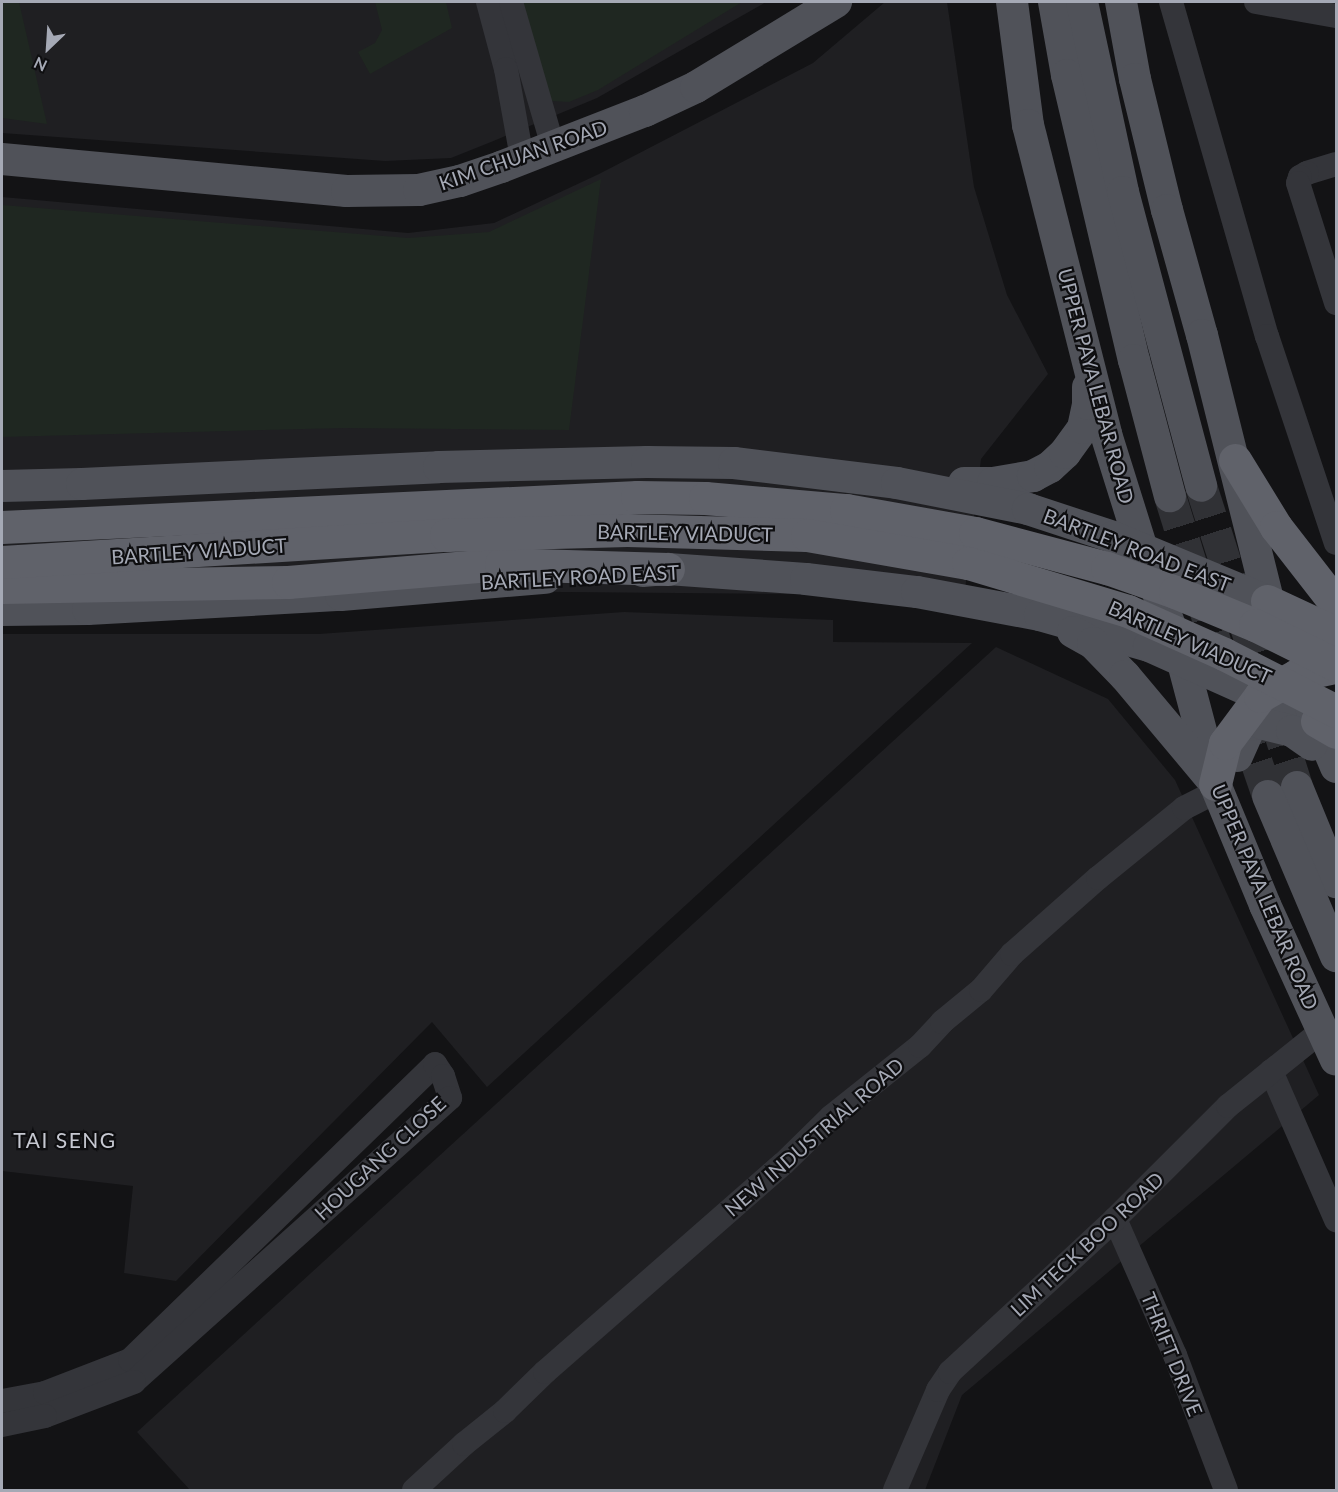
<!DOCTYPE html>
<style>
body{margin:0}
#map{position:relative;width:1338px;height:1492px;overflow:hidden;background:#131315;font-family:Lato,sans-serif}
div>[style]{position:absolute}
.built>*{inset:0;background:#1f1f22}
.green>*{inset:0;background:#1f2721}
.major-tunnel>*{height:32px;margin-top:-16px;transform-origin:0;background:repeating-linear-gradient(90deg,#303135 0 32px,transparent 0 48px)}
.minor>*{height:24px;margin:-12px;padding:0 12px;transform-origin:12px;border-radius:12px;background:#34353a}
.major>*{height:32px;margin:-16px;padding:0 16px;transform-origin:16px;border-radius:16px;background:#505259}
.highway>*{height:33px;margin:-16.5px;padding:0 16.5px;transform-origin:16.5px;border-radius:16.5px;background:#60626a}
.highway-bridge>*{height:33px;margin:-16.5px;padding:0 16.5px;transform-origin:16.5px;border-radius:16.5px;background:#60626a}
span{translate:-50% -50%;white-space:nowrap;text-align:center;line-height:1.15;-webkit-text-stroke:4.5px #0e0e10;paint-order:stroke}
.street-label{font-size:20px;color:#a5a9b5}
.neighbourhood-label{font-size:21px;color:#c6c8d1;letter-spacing:1.5px}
.frame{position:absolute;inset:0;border:3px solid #a5a9b5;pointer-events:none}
.north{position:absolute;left:18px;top:18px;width:60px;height:60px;-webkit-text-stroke:4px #0e0e10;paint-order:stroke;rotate:205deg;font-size:16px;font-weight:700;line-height:24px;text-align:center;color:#a5a9b5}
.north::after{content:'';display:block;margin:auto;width:21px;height:27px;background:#a5a9b5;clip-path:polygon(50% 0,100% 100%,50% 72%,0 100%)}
</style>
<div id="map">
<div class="built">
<div style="clip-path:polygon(2px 2px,766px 2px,597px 98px,491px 142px,451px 158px,385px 161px,2px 133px)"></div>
<div style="clip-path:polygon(885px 2px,947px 2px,974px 187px,1007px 295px,1048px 374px,981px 459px,964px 598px,892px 595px,452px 591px,61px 625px,2px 624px,2px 197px,408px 233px,494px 223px,599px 174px,813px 63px)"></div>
<div style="clip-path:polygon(624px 612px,833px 620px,833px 642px,972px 643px,487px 1087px,432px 1022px,176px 1281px,124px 1273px,133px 1186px,2px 1171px,2px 634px,319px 634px)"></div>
<div style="clip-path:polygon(996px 647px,1108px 699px,1175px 780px,1319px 1095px,962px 1395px,925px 1490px,190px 1490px,137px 1432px)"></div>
</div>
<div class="green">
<div style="clip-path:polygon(2px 2px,19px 2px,47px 124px,2px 118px)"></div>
<div style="clip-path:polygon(375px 2px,446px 2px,452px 28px,370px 74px,358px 52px,375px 43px,382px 30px)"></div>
<div style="clip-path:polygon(512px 2px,742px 2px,598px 90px,569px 102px,552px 101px,531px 83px)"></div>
<div style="clip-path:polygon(601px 179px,569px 430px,344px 428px,2px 437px,2px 205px,408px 238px,489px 232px)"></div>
</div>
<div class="major-tunnel">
<div style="left:1201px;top:486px;width:316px;rotate:72.3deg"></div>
<div style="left:1170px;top:496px;width:182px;rotate:72.8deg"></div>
<div style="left:1241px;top:717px;width:83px;rotate:71.1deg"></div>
</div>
<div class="minor">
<div style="left:488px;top:2px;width:69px;rotate:75deg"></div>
<div style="left:506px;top:69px;width:90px;rotate:79.8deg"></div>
<div style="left:511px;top:2px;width:151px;rotate:73.8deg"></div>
<div style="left:1171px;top:2px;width:348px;rotate:74deg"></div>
<div style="left:1267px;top:336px;width:218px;rotate:71.6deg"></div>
<div style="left:1256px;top:2px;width:81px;rotate:9.9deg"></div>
<div style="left:1336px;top:164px;width:30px;rotate:163deg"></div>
<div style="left:1307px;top:173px;width:8px;rotate:150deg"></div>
<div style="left:1300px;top:177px;width:6px;rotate:108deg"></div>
<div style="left:1298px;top:183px;width:126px;rotate:72.4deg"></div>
<div style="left:1271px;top:1071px;width:163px;rotate:66.4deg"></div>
<div style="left:1115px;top:1219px;width:149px;rotate:66.2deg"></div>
<div style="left:1175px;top:1355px;width:144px;rotate:69.3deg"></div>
<div style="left:2px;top:1401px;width:44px;rotate:-10.5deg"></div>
<div style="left:45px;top:1393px;width:91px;rotate:-21.2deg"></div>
<div style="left:130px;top:1360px;width:425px;rotate:-44.1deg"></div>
<div style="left:435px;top:1064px;width:14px;rotate:56deg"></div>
<div style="left:443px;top:1076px;width:23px;rotate:72deg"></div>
<div style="left:450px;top:1098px;width:425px;rotate:138.1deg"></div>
<div style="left:134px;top:1382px;width:95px;rotate:159.1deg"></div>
<div style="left:45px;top:1416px;width:44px;rotate:168.2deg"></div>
<div style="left:414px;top:1490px;width:68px;rotate:-42.6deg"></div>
<div style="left:464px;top:1444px;width:53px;rotate:-38.8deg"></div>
<div style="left:505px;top:1411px;width:56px;rotate:-44.3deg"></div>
<div style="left:545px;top:1372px;width:316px;rotate:-41.2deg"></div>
<div style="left:783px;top:1164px;width:67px;rotate:-44.4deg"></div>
<div style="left:831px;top:1117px;width:114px;rotate:-38.6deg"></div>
<div style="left:920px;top:1046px;width:33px;rotate:-47deg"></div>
<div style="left:942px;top:1022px;width:50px;rotate:-39.4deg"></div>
<div style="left:981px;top:990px;width:48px;rotate:-49.3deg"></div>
<div style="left:1012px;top:954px;width:115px;rotate:-41.5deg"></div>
<div style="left:1098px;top:878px;width:111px;rotate:-39.1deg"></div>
<div style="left:1184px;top:808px;width:38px;rotate:-27deg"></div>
<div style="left:895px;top:1490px;width:109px;rotate:-66.7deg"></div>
<div style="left:938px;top:1390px;width:22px;rotate:-56deg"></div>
<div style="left:950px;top:1372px;width:225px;rotate:-42.8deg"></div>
<div style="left:1115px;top:1219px;width:160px;rotate:-45deg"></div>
<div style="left:1228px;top:1106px;width:122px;rotate:-38.7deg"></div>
</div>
<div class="major">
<div style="left:1012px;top:2px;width:124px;rotate:82.6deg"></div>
<div style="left:1028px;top:125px;width:319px;rotate:75.8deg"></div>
<div style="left:1106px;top:434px;width:121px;rotate:72.6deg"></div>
<div style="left:1142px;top:549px;width:117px;rotate:70deg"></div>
<div style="left:1182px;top:659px;width:129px;rotate:75.2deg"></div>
<div style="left:1215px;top:784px;width:131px;rotate:67.5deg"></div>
<div style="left:1265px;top:905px;width:170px;rotate:65.4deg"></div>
<div style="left:1054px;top:2px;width:74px;rotate:79.9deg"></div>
<div style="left:1067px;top:75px;width:293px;rotate:76.8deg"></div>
<div style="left:1134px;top:360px;width:141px;rotate:75.2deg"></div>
<div style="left:1082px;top:2px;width:194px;rotate:77.8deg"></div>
<div style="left:1123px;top:192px;width:304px;rotate:75.1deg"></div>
<div style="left:1121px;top:2px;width:78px;rotate:79.7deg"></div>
<div style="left:1135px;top:79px;width:135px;rotate:76.3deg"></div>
<div style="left:1167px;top:210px;width:130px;rotate:74.4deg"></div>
<div style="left:1202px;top:335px;width:289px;rotate:76deg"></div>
<div style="left:2px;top:159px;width:346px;rotate:5.3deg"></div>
<div style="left:347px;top:191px;width:72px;rotate:-0.8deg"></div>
<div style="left:419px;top:190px;width:42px;rotate:-12.4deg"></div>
<div style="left:460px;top:181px;width:43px;rotate:-18.9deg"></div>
<div style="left:501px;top:167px;width:155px;rotate:-21.3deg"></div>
<div style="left:645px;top:111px;width:56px;rotate:-25.2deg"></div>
<div style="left:696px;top:87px;width:164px;rotate:-31.3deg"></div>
<div style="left:964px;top:483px;width:29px"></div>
<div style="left:993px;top:483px;width:41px;rotate:-9.9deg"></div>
<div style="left:1033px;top:476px;width:19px;rotate:-28deg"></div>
<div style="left:1050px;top:467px;width:21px;rotate:-43deg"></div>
<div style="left:1065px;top:453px;width:31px;rotate:-54deg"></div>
<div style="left:1083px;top:428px;width:25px;rotate:-78deg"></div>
<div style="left:1088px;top:404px;width:17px;rotate:-90deg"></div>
<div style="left:2px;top:486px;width:80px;rotate:-1.4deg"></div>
<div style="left:82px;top:484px;width:357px;rotate:-2.7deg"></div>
<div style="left:439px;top:467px;width:208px;rotate:-1.4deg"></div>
<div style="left:647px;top:462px;width:87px;rotate:0.7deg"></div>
<div style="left:734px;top:463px;width:164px;rotate:7deg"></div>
<div style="left:897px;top:483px;width:134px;rotate:11.2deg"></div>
<div style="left:1028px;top:509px;width:89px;rotate:18.2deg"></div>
<div style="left:1113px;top:537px;width:167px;rotate:22.6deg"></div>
<div style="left:643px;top:571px;width:25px;rotate:-5deg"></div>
<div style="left:668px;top:569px;width:138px;rotate:4.1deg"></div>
<div style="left:806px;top:579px;width:112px;rotate:6.7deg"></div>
<div style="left:917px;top:592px;width:125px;rotate:10.6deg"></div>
<div style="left:1040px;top:615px;width:113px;rotate:15.9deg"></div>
<div style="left:1149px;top:646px;width:184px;rotate:24.1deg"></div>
<div style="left:2px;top:610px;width:86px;rotate:-0.7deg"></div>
<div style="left:88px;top:609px;width:253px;rotate:-3.2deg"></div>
<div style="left:341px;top:595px;width:205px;rotate:-4.8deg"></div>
<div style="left:1073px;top:632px;width:23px;rotate:29deg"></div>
<div style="left:1093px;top:643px;width:46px;rotate:45.9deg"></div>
<div style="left:1125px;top:676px;width:131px;rotate:50deg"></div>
<div style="left:1311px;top:708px;width:64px;rotate:67deg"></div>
<div style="left:1237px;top:756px;width:34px;rotate:-66deg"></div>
<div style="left:1251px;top:725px;width:9px;rotate:-13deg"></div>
<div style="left:1260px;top:723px;width:33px;rotate:14deg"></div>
<div style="left:1292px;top:731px;width:24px;rotate:35deg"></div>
<div style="left:1297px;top:787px;width:103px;rotate:67.7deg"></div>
<div style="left:1268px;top:796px;width:174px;rotate:67deg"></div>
</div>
<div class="highway">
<div style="left:1235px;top:460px;width:79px;rotate:58.5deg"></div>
<div style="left:1276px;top:527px;width:98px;rotate:52.1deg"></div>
<div style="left:2px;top:587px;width:286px;rotate:-1deg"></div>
<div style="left:288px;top:582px;width:214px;rotate:-4.8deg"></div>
<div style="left:501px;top:564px;width:167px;rotate:1.7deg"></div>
<div style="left:1267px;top:601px;width:76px;rotate:24.9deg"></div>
<div style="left:1317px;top:721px;width:22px;rotate:30deg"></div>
<div style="left:1215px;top:784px;width:42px;rotate:-76.3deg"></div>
<div style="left:1225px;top:743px;width:59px;rotate:-53.3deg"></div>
<div style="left:1260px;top:696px;width:43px;rotate:-29.6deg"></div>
<div style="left:1297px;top:675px;width:40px;rotate:-12deg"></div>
</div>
<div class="highway-bridge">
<div style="left:2px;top:527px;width:636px;rotate:-2.7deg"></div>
<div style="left:637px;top:497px;width:68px;rotate:0.8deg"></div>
<div style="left:705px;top:498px;width:142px;rotate:4.9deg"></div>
<div style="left:846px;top:510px;width:131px;rotate:10.1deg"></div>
<div style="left:975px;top:533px;width:137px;rotate:14.9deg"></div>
<div style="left:1107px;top:568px;width:72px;rotate:19.4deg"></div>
<div style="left:1175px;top:592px;width:87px;rotate:22.4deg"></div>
<div style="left:1255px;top:625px;width:90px;rotate:26.3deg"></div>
<div style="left:2px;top:562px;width:445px;rotate:-3.5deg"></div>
<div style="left:446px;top:535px;width:181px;rotate:-1.6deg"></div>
<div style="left:627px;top:530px;width:180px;rotate:1.6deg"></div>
<div style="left:807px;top:535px;width:163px;rotate:9.9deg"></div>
<div style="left:968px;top:563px;width:167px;rotate:16.7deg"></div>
<div style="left:1128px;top:611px;width:105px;rotate:24.1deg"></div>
<div style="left:1224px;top:654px;width:126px;rotate:27deg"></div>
</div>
<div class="street-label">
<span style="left:523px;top:155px;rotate:-19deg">KIM CHUAN ROAD</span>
<span style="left:1096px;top:386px;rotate:75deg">UPPER PAYA LEBAR ROAD</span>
<span style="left:685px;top:533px;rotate:1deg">BARTLEY VIADUCT</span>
<span style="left:1137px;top:550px;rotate:21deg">BARTLEY ROAD EAST</span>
<span style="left:199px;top:551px;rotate:-4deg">BARTLEY VIADUCT</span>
<span style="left:580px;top:577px;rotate:-3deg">BARTLEY ROAD EAST</span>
<span style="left:1190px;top:642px;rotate:24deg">BARTLEY VIADUCT</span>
<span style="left:1265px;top:897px;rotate:67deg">UPPER PAYA LEBAR ROAD</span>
<span style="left:814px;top:1137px;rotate:-41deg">NEW INDUSTRIAL ROAD</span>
<span style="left:380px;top:1158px;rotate:-43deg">HOUGANG CLOSE</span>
<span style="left:1087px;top:1244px;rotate:-43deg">LIM TECK BOO ROAD</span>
<span style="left:1172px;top:1354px;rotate:68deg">THRIFT DRIVE</span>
</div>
<div class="neighbourhood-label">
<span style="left:65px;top:1140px">TAI SENG</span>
</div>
<div class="frame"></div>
<div class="north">N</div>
</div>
